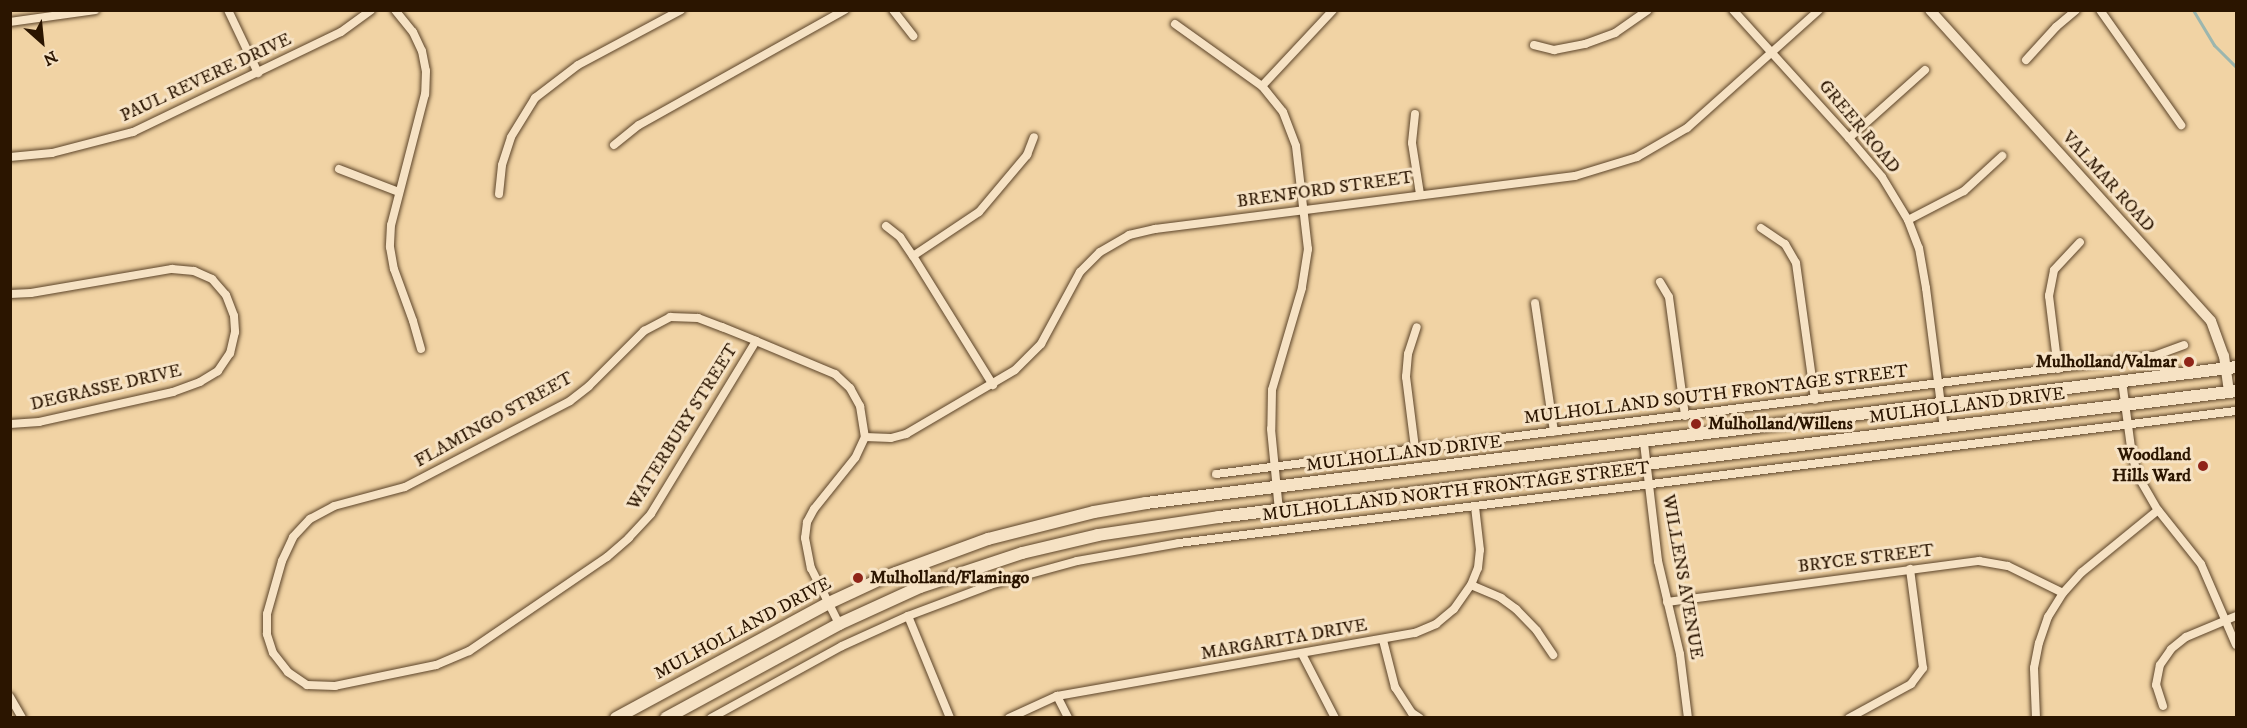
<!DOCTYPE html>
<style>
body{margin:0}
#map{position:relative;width:2247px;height:728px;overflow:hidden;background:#f1d3a4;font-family:"IM FELL DW Pica",serif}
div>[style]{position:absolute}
.stream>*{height:3px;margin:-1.5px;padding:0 1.5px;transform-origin:1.5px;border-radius:1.5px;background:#9cb6ae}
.roads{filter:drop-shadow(0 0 2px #5c4429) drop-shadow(0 0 2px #5c4429)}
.minor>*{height:8px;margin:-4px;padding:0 4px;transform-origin:4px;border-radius:4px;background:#f6e2c4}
.tertiary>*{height:10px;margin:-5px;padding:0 5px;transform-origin:5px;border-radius:5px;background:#f6e2c4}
.secondary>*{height:12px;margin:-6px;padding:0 6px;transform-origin:6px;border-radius:6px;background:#f6e2c4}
.dots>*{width:16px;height:16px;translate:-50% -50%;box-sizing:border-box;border:3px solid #f6e2c4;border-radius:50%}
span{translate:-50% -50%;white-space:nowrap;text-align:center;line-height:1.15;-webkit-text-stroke:6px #f6e2c4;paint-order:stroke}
.street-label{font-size:18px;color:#2b1500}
.poi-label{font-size:18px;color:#2b1500;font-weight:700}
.right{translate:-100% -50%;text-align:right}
.left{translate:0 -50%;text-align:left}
.frame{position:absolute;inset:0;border:12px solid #2b1500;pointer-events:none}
.north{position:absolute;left:12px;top:12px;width:60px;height:60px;-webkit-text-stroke:4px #f6e2c4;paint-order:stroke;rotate:153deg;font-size:16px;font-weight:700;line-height:24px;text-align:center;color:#2b1500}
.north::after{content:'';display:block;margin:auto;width:21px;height:27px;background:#2b1500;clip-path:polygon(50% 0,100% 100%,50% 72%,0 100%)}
</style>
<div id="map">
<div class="stream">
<div style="left:2193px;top:10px;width:41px;rotate:59deg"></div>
<div style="left:2214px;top:45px;width:31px;rotate:45deg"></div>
</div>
<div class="roads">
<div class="minor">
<div style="left:228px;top:10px;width:70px;rotate:64.5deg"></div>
<div style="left:395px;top:10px;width:28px;rotate:51deg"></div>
<div style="left:413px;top:32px;width:21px;rotate:65deg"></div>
<div style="left:422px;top:51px;width:20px;rotate:79deg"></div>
<div style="left:426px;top:71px;width:23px;rotate:92deg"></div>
<div style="left:425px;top:94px;width:135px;rotate:104.5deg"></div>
<div style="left:391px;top:225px;width:22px;rotate:93deg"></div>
<div style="left:390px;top:247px;width:22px;rotate:80deg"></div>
<div style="left:394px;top:269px;width:55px;rotate:69.9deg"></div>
<div style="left:413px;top:321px;width:29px;rotate:74deg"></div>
<div style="left:893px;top:10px;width:33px;rotate:52deg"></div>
<div style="left:1733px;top:10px;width:173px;rotate:47.8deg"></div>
<div style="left:1849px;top:138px;width:51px;rotate:49.8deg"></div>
<div style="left:1882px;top:177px;width:50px;rotate:58.8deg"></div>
<div style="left:1908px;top:220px;width:30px;rotate:69deg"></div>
<div style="left:1919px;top:248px;width:41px;rotate:80.1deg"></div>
<div style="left:1926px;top:288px;width:141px;rotate:82.7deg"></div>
<div style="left:2100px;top:10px;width:141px;rotate:54.8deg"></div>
<div style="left:10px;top:22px;width:86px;rotate:-8deg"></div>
<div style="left:1175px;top:24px;width:107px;rotate:35.5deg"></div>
<div style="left:1262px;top:86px;width:33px;rotate:51deg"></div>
<div style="left:1283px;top:112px;width:36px;rotate:69deg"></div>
<div style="left:1296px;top:146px;width:104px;rotate:83.4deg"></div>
<div style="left:1308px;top:249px;width:39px;rotate:99deg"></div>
<div style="left:1302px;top:288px;width:106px;rotate:106.4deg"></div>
<div style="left:1272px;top:390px;width:39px;rotate:91deg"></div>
<div style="left:1271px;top:429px;width:81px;rotate:84.4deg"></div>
<div style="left:1534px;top:45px;width:21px;rotate:14deg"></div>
<div style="left:1554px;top:50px;width:32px;rotate:-11deg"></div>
<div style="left:1585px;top:44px;width:32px;rotate:-20deg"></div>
<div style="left:1615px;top:33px;width:40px;rotate:-34.9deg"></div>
<div style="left:2026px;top:60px;width:45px;rotate:-47.7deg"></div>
<div style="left:2056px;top:27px;width:26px;rotate:-40deg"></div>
<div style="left:1262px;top:86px;width:104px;rotate:-46.9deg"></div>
<div style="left:1415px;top:114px;width:29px;rotate:96deg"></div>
<div style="left:1412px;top:143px;width:52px;rotate:81.1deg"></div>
<div style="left:1849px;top:138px;width:102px;rotate:-41.8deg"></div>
<div style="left:614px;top:145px;width:32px;rotate:-39deg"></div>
<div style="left:639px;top:125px;width:236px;rotate:-29.2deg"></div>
<div style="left:10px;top:157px;width:42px;rotate:-5.4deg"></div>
<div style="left:52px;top:153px;width:84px;rotate:-14.5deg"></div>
<div style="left:133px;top:132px;width:231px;rotate:-25.7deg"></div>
<div style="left:341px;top:32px;width:37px;rotate:-36deg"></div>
<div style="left:339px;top:169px;width:64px;rotate:21deg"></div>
<div style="left:499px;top:194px;width:29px;rotate:-84deg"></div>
<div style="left:502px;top:165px;width:29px;rotate:-72deg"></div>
<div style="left:511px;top:137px;width:46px;rotate:-58.4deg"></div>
<div style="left:535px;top:98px;width:54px;rotate:-37.5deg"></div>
<div style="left:578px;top:65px;width:117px;rotate:-28.1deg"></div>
<div style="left:1908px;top:220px;width:63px;rotate:-27.4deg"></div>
<div style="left:1964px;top:191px;width:52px;rotate:-42.6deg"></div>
<div style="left:886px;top:226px;width:18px;rotate:38deg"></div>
<div style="left:900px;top:237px;width:23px;rotate:56deg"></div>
<div style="left:913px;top:256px;width:152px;rotate:58.2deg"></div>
<div style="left:1761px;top:228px;width:29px;rotate:34deg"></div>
<div style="left:1785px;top:244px;width:22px;rotate:60deg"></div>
<div style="left:1796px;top:263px;width:138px;rotate:82.1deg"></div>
<div style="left:913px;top:256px;width:79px;rotate:-33.7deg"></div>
<div style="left:979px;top:212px;width:75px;rotate:-49.9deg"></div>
<div style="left:1027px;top:155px;width:19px;rotate:-69deg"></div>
<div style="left:1660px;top:282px;width:17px;rotate:59deg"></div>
<div style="left:1669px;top:297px;width:120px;rotate:82.3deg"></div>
<div style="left:10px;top:294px;width:21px;rotate:-3deg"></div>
<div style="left:31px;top:293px;width:143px;rotate:-9.7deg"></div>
<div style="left:172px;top:269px;width:22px;rotate:5deg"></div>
<div style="left:194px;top:271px;width:20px;rotate:24deg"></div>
<div style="left:212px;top:279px;width:21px;rotate:49deg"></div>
<div style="left:226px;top:295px;width:22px;rotate:69deg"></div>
<div style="left:234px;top:316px;width:16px;rotate:86deg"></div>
<div style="left:235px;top:332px;width:22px;rotate:103deg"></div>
<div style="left:230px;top:353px;width:22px;rotate:124deg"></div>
<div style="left:218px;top:371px;width:21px;rotate:149deg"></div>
<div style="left:200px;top:382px;width:29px;rotate:160deg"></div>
<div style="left:173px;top:392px;width:137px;rotate:167.4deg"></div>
<div style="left:39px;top:422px;width:29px;rotate:176deg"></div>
<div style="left:1535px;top:303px;width:130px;rotate:81.6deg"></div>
<div style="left:756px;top:341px;width:202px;rotate:121.3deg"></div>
<div style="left:651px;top:514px;width:33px;rotate:133deg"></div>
<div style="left:629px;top:538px;width:29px;rotate:139deg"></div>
<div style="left:607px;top:557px;width:167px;rotate:145.7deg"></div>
<div style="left:469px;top:651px;width:36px;rotate:157deg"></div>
<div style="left:436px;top:665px;width:103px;rotate:168.3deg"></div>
<div style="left:335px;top:686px;width:28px;rotate:-178deg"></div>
<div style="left:307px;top:685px;width:23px;rotate:-146deg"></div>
<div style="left:288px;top:672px;width:24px;rotate:-128deg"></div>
<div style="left:273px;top:653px;width:20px;rotate:-108deg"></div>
<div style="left:267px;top:634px;width:20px;rotate:-90deg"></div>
<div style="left:267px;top:614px;width:55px;rotate:-74.2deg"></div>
<div style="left:282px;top:561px;width:26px;rotate:-65deg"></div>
<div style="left:293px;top:537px;width:25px;rotate:-47deg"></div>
<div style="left:310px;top:519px;width:27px;rotate:-28deg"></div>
<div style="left:334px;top:506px;width:73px;rotate:-15deg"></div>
<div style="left:405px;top:487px;width:186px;rotate:-27.5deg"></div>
<div style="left:570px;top:401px;width:24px;rotate:-38deg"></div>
<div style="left:589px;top:386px;width:78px;rotate:-45deg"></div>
<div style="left:644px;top:331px;width:30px;rotate:-28deg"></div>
<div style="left:670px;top:317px;width:28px;rotate:2deg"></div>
<div style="left:698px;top:318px;width:26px;rotate:21deg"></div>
<div style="left:722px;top:327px;width:37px;rotate:22deg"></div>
<div style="left:756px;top:341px;width:86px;rotate:22.7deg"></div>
<div style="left:835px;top:374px;width:21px;rotate:43deg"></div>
<div style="left:850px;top:388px;width:21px;rotate:61deg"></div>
<div style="left:860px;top:406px;width:31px;rotate:81deg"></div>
<div style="left:865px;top:437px;width:23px;rotate:115deg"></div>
<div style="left:855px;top:458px;width:65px;rotate:128.8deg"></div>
<div style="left:814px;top:509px;width:15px;rotate:118deg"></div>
<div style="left:807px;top:522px;width:16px;rotate:97deg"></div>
<div style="left:805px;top:538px;width:31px;rotate:79deg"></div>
<div style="left:811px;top:568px;width:63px;rotate:63.4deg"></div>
<div style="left:2058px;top:369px;width:74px;rotate:-97deg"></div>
<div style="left:2049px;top:296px;width:26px;rotate:-79deg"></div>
<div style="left:2054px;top:270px;width:38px;rotate:-47deg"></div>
<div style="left:2122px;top:381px;width:75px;rotate:82.3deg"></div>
<div style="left:2132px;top:455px;width:22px;rotate:74deg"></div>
<div style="left:2138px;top:476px;width:39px;rotate:60deg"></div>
<div style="left:2158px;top:510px;width:69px;rotate:51.5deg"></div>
<div style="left:2201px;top:564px;width:88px;rotate:66.6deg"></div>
<div style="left:865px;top:437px;width:26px;rotate:2deg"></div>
<div style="left:891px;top:438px;width:16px;rotate:-15deg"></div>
<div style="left:906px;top:434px;width:126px;rotate:-30.4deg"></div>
<div style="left:1015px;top:370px;width:37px;rotate:-45deg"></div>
<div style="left:1041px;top:344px;width:82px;rotate:-61.6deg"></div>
<div style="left:1080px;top:272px;width:28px;rotate:-45deg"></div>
<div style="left:1100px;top:252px;width:34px;rotate:-30deg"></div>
<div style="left:1129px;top:235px;width:27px;rotate:-13deg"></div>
<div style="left:1155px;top:229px;width:423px;rotate:-7.2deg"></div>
<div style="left:1575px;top:176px;width:65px;rotate:-17deg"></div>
<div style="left:1637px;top:157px;width:58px;rotate:-30.1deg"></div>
<div style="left:1687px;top:128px;width:177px;rotate:-41.8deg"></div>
<div style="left:1644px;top:443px;width:119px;rotate:83.2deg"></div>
<div style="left:1658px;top:561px;width:96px;rotate:76.7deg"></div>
<div style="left:1680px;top:654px;width:64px;rotate:82.9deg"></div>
<div style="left:1415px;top:448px;width:72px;rotate:-97.2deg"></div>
<div style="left:1406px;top:377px;width:23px;rotate:-85deg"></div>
<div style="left:1408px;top:354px;width:28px;rotate:-72deg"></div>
<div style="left:1216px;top:474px;width:945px;rotate:-7.17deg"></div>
<div style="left:2154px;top:356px;width:32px;rotate:-20deg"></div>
<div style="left:1471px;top:585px;width:33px;rotate:23deg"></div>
<div style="left:1501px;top:598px;width:19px;rotate:36deg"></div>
<div style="left:1516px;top:609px;width:30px;rotate:46deg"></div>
<div style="left:1537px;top:631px;width:29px;rotate:56deg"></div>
<div style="left:1667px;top:602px;width:315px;rotate:-7.5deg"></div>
<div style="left:1979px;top:561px;width:29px;rotate:10deg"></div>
<div style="left:2008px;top:566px;width:61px;rotate:26.1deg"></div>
<div style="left:908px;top:616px;width:110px;rotate:67.6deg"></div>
<div style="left:1383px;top:640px;width:49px;rotate:75.7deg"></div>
<div style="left:1395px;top:687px;width:31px;rotate:57deg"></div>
<div style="left:1412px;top:713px;width:9px;rotate:32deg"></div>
<div style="left:1302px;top:654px;width:72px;rotate:62.7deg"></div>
<div style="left:1057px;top:696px;width:25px;rotate:63deg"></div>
<div style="left:10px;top:697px;width:24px;rotate:60deg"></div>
<div style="left:2163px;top:706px;width:22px;rotate:-108deg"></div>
<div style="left:2156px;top:685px;width:20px;rotate:-79deg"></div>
<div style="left:2160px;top:665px;width:19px;rotate:-55deg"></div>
<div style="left:2171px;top:649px;width:19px;rotate:-39deg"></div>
<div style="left:2186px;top:637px;width:54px;rotate:-22.8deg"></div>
<div style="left:711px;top:718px;width:149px;rotate:-28.8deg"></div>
<div style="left:842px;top:646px;width:72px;rotate:-24.4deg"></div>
<div style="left:908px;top:616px;width:88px;rotate:-20.7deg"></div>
<div style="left:990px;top:585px;width:90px;rotate:-15.4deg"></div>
<div style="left:1077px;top:561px;width:104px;rotate:-10deg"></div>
<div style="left:1179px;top:543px;width:1065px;rotate:-7.12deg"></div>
<div style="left:1009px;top:718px;width:53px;rotate:-24.6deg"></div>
<div style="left:1057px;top:696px;width:364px;rotate:-10deg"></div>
<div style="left:1415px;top:633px;width:23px;rotate:-23deg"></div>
<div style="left:1436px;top:624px;width:23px;rotate:-40deg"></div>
<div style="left:1454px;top:609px;width:29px;rotate:-55deg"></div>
<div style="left:1471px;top:585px;width:18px;rotate:-68deg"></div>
<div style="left:1478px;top:568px;width:18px;rotate:-84deg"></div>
<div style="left:1480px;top:550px;width:43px;rotate:-96.6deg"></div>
<div style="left:1849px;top:718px;width:71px;rotate:-28.7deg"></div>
<div style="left:1911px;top:684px;width:20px;rotate:-53deg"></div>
<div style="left:1923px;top:668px;width:100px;rotate:-97.5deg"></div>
<div style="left:2036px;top:718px;width:50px;rotate:-92.3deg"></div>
<div style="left:2034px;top:668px;width:25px;rotate:-79deg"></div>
<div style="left:2039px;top:643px;width:28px;rotate:-71deg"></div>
<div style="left:2048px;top:617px;width:28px;rotate:-58deg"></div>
<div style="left:2063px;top:593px;width:28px;rotate:-48deg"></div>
<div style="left:2082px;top:572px;width:98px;rotate:-39.2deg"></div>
</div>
<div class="tertiary">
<div style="left:1930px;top:10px;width:419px;rotate:47.9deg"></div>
<div style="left:2211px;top:321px;width:37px;rotate:70deg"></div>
<div style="left:2224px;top:356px;width:36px;rotate:82deg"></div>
</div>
<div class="secondary">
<div style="left:616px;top:718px;width:242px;rotate:-28.4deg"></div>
<div style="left:829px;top:603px;width:62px;rotate:-24.9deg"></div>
<div style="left:885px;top:577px;width:110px;rotate:-20.3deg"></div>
<div style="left:988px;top:539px;width:109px;rotate:-14.3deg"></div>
<div style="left:1094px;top:512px;width:53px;rotate:-9.8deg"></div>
<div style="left:1146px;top:503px;width:1098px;rotate:-7.11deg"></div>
<div style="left:666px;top:718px;width:197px;rotate:-28.5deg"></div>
<div style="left:839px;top:624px;width:89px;rotate:-24.6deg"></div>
<div style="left:920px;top:587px;width:108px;rotate:-18.4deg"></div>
<div style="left:1022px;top:553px;width:78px;rotate:-13.3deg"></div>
<div style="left:1098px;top:535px;width:122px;rotate:-8.5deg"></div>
<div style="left:1219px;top:517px;width:1025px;rotate:-7.06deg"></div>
</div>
</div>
<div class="dots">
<div style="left:2189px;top:362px;background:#8f2418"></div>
<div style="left:1696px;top:424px;background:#8f2418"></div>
<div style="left:2203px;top:466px;background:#8f2418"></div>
<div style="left:858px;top:578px;background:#8f2418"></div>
</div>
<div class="street-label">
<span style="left:206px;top:78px;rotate:-25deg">PAUL REVERE DRIVE</span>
<span style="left:1859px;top:127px;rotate:50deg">GREER ROAD</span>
<span style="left:2108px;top:182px;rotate:48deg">VALMAR ROAD</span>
<span style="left:1325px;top:190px;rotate:-8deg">BRENFORD STREET</span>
<span style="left:106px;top:388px;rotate:-13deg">DEGRASSE DRIVE</span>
<span style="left:1716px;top:395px;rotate:-7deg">MULHOLLAND SOUTH FRONTAGE STREET</span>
<span style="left:1967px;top:406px;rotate:-7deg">MULHOLLAND DRIVE</span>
<span style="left:494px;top:420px;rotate:-29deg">FLAMINGO STREET</span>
<span style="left:683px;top:427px;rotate:-58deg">WATERBURY STREET</span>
<span style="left:1404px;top:454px;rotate:-7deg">MULHOLLAND DRIVE</span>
<span style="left:1456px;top:492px;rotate:-7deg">MULHOLLAND NORTH FRONTAGE STREET</span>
<span style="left:1866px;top:559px;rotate:-7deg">BRYCE STREET</span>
<span style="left:1682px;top:577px;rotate:80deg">WILLENS AVENUE</span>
<span style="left:743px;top:629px;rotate:-28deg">MULHOLLAND DRIVE</span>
<span style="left:1284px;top:640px;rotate:-10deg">MARGARITA DRIVE</span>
</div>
<div class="poi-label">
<span class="right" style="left:2177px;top:362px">Mulholland/Valmar</span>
<span class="left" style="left:1708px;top:424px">Mulholland/Willens</span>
<span class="right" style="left:2191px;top:466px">Woodland<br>Hills Ward</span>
<span class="left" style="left:870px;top:578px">Mulholland/Flamingo</span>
</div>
<div class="frame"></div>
<div class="north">N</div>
</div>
